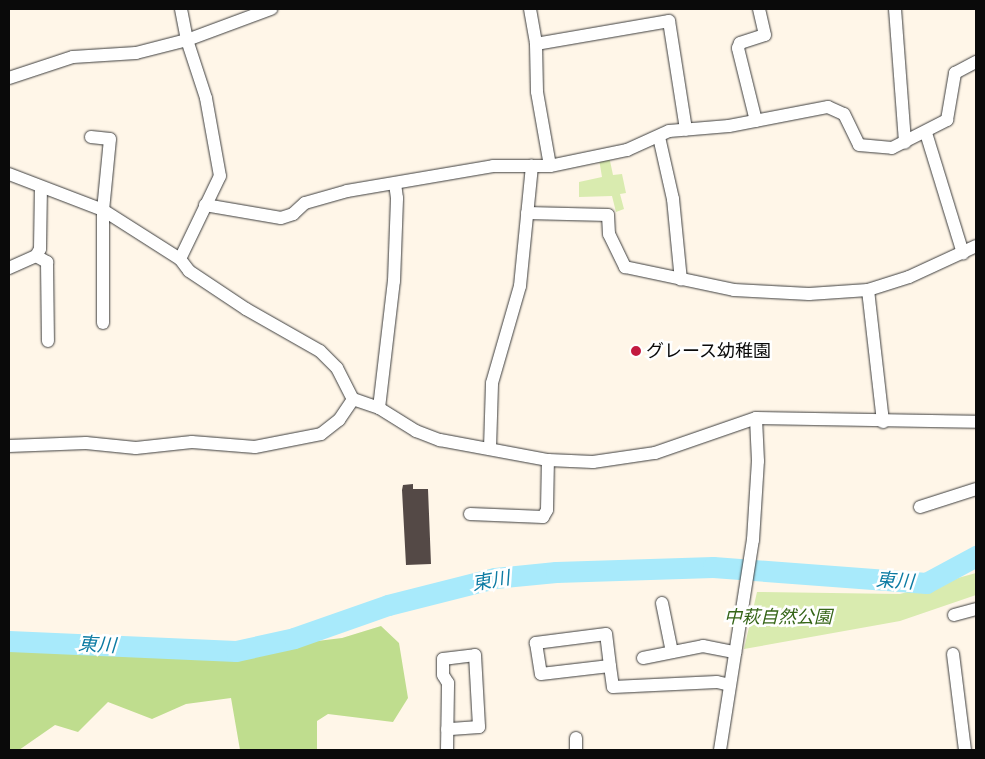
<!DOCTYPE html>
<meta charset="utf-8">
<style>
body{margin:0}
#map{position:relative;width:985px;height:759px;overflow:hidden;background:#fff6e8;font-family:"Crimson Pro","Noto Sans JP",serif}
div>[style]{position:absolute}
.green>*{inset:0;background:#d9ebaf}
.forest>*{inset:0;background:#bfdd8e}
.river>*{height:21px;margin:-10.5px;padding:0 10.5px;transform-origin:10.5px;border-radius:10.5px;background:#a8eafb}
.building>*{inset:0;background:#544946}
.roads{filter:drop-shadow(0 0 1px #3d3d3d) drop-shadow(0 0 1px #3d3d3d)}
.minor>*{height:12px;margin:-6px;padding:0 6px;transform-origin:6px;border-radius:6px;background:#fff}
.dots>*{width:14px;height:14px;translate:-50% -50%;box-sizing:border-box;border:2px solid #fff;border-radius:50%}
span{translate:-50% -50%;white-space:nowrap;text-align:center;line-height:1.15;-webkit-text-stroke:5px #fff;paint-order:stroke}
.poi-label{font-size:18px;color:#0a0a0a}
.left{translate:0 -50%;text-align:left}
.park-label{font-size:18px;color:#356517;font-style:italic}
.water-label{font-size:19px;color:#0c7ba3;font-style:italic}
.frame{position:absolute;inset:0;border:10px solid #0a0a0a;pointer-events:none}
</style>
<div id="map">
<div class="green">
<div style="clip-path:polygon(609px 156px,613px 175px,622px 174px,626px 193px,620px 194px,624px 209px,616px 212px,612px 196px,579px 197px,579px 182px,602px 177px,599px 159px)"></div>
<div style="clip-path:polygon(976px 573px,976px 595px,900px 621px,744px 649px,757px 592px,900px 594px)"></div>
</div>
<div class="forest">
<div style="clip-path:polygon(381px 626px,399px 643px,408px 698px,393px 722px,328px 714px,317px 721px,317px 750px,240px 750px,231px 698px,186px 704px,152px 719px,108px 702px,78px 732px,55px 725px,19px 750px,9px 750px,9px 651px,196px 656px,342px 638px)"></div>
</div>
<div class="river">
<div style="left:9px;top:641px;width:227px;rotate:2.5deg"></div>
<div style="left:236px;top:651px;width:59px;rotate:-12.6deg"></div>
<div style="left:294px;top:638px;width:100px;rotate:-19.3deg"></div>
<div style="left:388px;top:605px;width:110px;rotate:-14.2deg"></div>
<div style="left:495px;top:578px;width:61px;rotate:-5.6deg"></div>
<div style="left:556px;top:572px;width:157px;rotate:-1.8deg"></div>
<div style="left:713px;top:567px;width:214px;rotate:4.3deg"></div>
<div style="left:926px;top:583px;width:57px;rotate:-28.4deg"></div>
</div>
<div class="building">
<div style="clip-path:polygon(413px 484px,413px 489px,428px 489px,431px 564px,406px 565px,402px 490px,403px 485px)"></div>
</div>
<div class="roads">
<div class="minor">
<div style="left:530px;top:9px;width:36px;rotate:80deg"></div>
<div style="left:536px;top:44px;width:48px;rotate:88.8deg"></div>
<div style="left:537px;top:92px;width:75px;rotate:80deg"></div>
<div style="left:895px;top:9px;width:134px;rotate:85.7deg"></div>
<div style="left:536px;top:44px;width:135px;rotate:-9.8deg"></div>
<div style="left:669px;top:21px;width:110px;rotate:81.1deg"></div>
<div style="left:9px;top:78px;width:67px;rotate:-18.2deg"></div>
<div style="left:73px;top:57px;width:63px;rotate:-3.6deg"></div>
<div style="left:136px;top:53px;width:53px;rotate:-14.3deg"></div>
<div style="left:187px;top:40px;width:32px;rotate:-101deg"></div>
<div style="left:756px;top:121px;width:75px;rotate:-103.9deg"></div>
<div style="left:738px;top:48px;width:5px;rotate:-68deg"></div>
<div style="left:740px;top:43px;width:26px;rotate:-18deg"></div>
<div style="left:765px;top:35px;width:27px;rotate:-103deg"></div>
<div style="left:926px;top:133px;width:126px;rotate:72.9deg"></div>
<div style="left:91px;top:137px;width:19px;rotate:6deg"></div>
<div style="left:110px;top:139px;width:71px;rotate:95.6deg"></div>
<div style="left:103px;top:210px;width:113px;rotate:90deg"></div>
<div style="left:659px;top:137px;width:64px;rotate:77.3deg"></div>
<div style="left:673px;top:199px;width:81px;rotate:84.4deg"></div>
<div style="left:9px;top:174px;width:101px;rotate:21deg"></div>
<div style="left:103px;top:210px;width:91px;rotate:32.5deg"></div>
<div style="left:180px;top:259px;width:15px;rotate:53deg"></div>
<div style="left:189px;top:271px;width:69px;rotate:33.7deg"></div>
<div style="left:246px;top:309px;width:85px;rotate:29.6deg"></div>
<div style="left:320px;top:351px;width:24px;rotate:45deg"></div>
<div style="left:337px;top:368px;width:35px;rotate:63deg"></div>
<div style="left:353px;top:399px;width:28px;rotate:19deg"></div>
<div style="left:379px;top:408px;width:44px;rotate:31.9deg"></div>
<div style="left:416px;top:431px;width:26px;rotate:21deg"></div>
<div style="left:440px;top:440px;width:110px;rotate:10.5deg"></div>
<div style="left:548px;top:460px;width:45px;rotate:2.5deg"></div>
<div style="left:593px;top:462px;width:63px;rotate:-8.3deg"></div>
<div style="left:655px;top:453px;width:107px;rotate:-19.1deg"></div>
<div style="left:756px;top:418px;width:220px;rotate:1deg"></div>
<div style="left:205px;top:205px;width:77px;rotate:9.7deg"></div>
<div style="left:281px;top:218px;width:13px;rotate:-18deg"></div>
<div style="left:293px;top:214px;width:16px;rotate:-43deg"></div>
<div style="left:305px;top:203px;width:44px;rotate:-15.9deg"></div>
<div style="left:347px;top:191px;width:148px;rotate:-9.7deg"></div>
<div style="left:493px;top:166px;width:57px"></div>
<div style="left:550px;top:166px;width:79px;rotate:-11.7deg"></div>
<div style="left:627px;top:150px;width:46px;rotate:-24.3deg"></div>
<div style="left:669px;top:131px;width:60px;rotate:-4.8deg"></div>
<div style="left:729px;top:126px;width:101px;rotate:-10.9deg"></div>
<div style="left:828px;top:107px;width:17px;rotate:24deg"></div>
<div style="left:844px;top:114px;width:34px;rotate:64deg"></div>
<div style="left:859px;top:145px;width:33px;rotate:5deg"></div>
<div style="left:892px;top:148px;width:62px;rotate:-27deg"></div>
<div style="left:947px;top:120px;width:48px;rotate:-80.3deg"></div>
<div style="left:955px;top:73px;width:24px;rotate:-28deg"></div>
<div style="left:527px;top:213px;width:81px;rotate:1.4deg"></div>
<div style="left:608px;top:215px;width:19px;rotate:87deg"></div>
<div style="left:609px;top:234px;width:37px;rotate:64deg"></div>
<div style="left:625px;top:267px;width:111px;rotate:11.9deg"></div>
<div style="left:734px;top:290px;width:75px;rotate:3.1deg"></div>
<div style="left:809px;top:294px;width:59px;rotate:-3.9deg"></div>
<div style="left:868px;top:290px;width:43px;rotate:-17.6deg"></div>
<div style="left:909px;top:277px;width:74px;rotate:-24.8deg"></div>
<div style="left:36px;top:256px;width:13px;rotate:29deg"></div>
<div style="left:47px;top:262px;width:79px;rotate:89.3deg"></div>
<div style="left:180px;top:259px;width:92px;rotate:-64.3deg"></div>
<div style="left:220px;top:176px;width:79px;rotate:-100.2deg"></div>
<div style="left:206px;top:98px;width:61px;rotate:-108.1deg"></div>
<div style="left:187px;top:40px;width:90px;rotate:-20.3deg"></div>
<div style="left:9px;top:268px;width:30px;rotate:-24deg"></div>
<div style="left:36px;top:256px;width:8px;rotate:-60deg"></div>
<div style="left:40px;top:249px;width:62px;rotate:-89.1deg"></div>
<div style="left:868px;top:290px;width:133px;rotate:83.5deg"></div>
<div style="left:379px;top:408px;width:128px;rotate:-83.3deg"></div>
<div style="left:394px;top:281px;width:83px;rotate:-87.9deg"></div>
<div style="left:397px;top:198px;width:14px;rotate:-98deg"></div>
<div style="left:9px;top:446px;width:77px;rotate:-2.2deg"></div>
<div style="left:86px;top:443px;width:50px;rotate:5.7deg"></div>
<div style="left:136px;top:448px;width:56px;rotate:-6.1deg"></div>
<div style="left:192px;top:442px;width:63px;rotate:4.5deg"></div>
<div style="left:255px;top:447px;width:67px;rotate:-11.1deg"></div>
<div style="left:321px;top:434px;width:23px;rotate:-38deg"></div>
<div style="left:339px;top:420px;width:25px;rotate:-56deg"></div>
<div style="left:490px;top:448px;width:65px;rotate:-88.2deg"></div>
<div style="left:492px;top:383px;width:101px;rotate:-73.9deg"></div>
<div style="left:520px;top:286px;width:121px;rotate:-84.3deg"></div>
<div style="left:920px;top:507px;width:59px;rotate:-17.8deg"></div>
<div style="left:470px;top:514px;width:73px;rotate:2.4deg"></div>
<div style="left:543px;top:517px;width:8px;rotate:-60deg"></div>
<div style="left:547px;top:510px;width:50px;rotate:-88.9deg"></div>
<div style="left:662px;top:603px;width:50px;rotate:78.5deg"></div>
<div style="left:954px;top:615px;width:23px;rotate:-15deg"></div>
<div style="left:953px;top:654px;width:97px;rotate:82.9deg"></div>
<div style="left:643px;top:658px;width:61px;rotate:-11.3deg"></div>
<div style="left:703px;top:646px;width:33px;rotate:11deg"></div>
<div style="left:610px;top:666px;width:32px;rotate:-97deg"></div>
<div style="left:606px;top:634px;width:71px;rotate:172.7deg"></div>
<div style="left:536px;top:643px;width:31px;rotate:81deg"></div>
<div style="left:541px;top:674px;width:69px;rotate:-6.6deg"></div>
<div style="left:610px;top:666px;width:21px;rotate:82deg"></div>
<div style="left:613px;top:687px;width:104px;rotate:-2.8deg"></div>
<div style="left:717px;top:682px;width:13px;rotate:13deg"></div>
<div style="left:447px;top:750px;width:67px;rotate:-89.1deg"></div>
<div style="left:448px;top:683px;width:9px;rotate:-122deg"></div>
<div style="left:443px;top:675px;width:16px;rotate:-90deg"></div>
<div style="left:443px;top:659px;width:32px;rotate:-7deg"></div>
<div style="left:475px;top:655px;width:72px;rotate:86.8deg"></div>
<div style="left:479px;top:727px;width:32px;rotate:176deg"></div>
<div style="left:576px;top:750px;width:12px;rotate:-90deg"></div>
<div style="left:720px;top:750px;width:213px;rotate:-81.1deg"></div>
<div style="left:753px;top:540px;width:79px;rotate:-86.4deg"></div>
<div style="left:758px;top:461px;width:43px;rotate:-92.7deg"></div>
</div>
</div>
<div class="dots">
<div style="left:636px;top:351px;background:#c31a3f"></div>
</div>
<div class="poi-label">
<span class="left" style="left:646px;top:351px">グレース幼稚園</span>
</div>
<div class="park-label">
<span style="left:778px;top:617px">中萩自然公園</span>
</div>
<div class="water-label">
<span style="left:491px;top:581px;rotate:-10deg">東川</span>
<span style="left:895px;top:581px;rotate:4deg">東川</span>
<span style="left:97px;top:645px;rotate:3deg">東川</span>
</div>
<div class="frame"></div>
</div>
